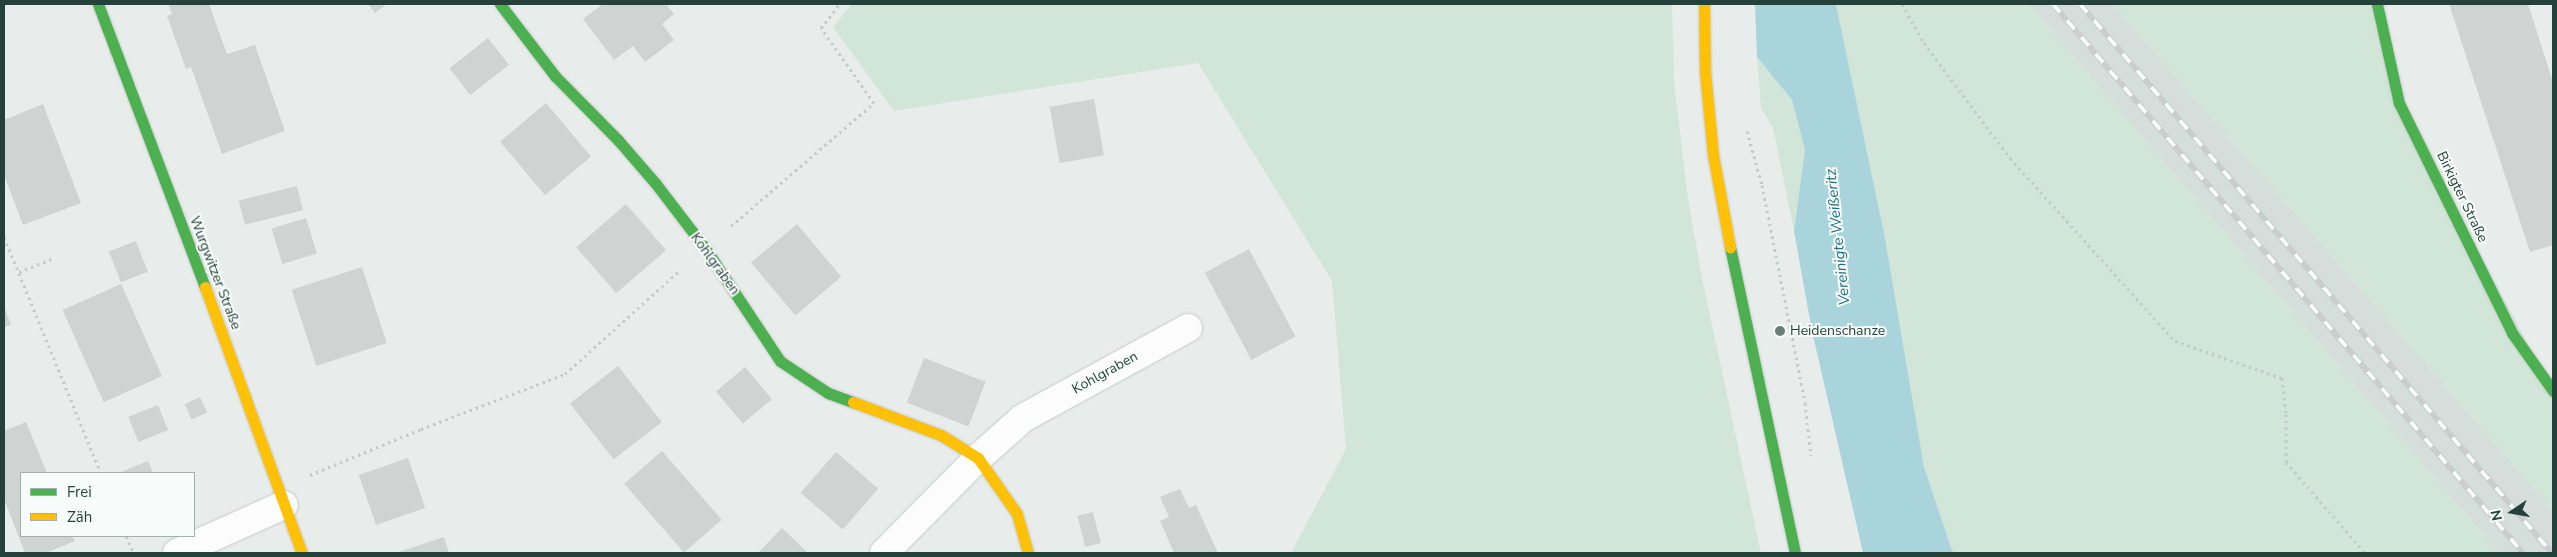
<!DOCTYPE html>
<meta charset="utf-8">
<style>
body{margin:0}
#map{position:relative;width:2557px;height:557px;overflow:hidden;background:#e8edeb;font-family:"Nunito Sans",sans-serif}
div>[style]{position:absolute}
.built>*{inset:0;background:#d6dedb}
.green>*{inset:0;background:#d1e6d8}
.water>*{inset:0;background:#a9d4db}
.building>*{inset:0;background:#cfd4d2;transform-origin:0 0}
.path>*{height:3px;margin-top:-1.5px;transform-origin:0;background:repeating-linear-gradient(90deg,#c3ccca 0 2.5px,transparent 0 6.5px)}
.roads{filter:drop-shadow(0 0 1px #c5cac8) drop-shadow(0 0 1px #c5cac8)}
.street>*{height:28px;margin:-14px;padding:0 14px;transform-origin:14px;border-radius:14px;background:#fcfcfc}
.fast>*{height:11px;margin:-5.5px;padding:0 5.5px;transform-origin:5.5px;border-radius:5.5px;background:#4caf50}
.slow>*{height:11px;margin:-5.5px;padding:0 5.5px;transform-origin:5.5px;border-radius:5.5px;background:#ffc107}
.rail>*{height:5.5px;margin-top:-2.75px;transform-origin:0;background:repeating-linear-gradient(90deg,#f7fbf9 0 11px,#c9cdcc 0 22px);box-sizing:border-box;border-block:1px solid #c9cdcc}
.dots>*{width:14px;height:14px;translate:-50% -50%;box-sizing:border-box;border:2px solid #f7fbf9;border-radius:50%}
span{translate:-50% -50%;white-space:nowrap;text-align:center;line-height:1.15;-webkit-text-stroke:4px #f7fbf9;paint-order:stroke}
.street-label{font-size:14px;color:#24423a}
.poi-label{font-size:14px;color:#24423a}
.left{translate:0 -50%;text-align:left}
.water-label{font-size:15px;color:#1c6f80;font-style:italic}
.frame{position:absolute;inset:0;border:5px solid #24423a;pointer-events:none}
.legend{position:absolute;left:20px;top:472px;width:175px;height:65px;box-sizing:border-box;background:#f7fbf9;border:1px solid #a3b1ad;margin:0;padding:6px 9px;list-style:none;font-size:15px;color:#24423a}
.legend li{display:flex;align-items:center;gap:10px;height:25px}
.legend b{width:25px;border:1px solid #a3b1ad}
.north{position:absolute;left:2487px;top:487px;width:50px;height:50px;-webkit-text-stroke:4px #f7fbf9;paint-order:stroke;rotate:258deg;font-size:14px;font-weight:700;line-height:20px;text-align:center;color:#24423a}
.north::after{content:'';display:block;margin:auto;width:18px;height:22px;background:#24423a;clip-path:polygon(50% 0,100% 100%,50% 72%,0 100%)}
</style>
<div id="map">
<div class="built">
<div style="clip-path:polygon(2028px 4px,2113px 4px,2553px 510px,2553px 553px,2499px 553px)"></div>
</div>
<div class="green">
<div style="clip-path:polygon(852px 4px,1672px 4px,1674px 83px,1688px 199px,1702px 278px,1761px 553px,1291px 553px,1346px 449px,1332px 281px,1198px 63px,894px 111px,833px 27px)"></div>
<div style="clip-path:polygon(1836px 4px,2028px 4px,2499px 553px,1953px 553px,1924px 467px,1885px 238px)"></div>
<div style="clip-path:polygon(2113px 4px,2377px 4px,2399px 103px,2553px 391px,2553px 510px)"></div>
<div style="clip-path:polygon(1757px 57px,1792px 100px,1806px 150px,1794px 231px,1773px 128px,1761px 108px)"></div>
</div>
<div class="water">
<div style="clip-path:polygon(1755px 4px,1836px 4px,1885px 238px,1924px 467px,1953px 553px,1863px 553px,1812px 331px,1794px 231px,1805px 150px,1792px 100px,1757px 57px)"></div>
</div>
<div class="building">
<div style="clip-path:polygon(168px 4px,209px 4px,227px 54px,255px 45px,285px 131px,222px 154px,191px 67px,186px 69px,167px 16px,172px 14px)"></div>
<div style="clip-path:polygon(368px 4px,387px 4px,375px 13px)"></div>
<div style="clip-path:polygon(603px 4px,666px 4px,674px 14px,662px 24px,674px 40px,645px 62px,633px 46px,614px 60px,583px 19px)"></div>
<div style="clip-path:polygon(2449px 4px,2528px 4px,2553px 82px,2553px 245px,2530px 252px)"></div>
<div style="left:488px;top:38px;width:34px;height:49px;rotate:52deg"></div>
<div style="left:1094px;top:99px;width:57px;height:45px;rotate:80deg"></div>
<div style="left:546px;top:103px;width:70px;height:60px;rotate:50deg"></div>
<div style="clip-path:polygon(43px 104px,81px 203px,23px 225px,4px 175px,4px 120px)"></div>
<div style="left:297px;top:186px;width:25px;height:60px;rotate:76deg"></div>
<div style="left:626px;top:204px;width:61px;height:66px;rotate:49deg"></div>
<div style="left:306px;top:218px;width:37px;height:36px;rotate:73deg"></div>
<div style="left:797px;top:224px;width:69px;height:60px;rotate:50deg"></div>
<div style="left:136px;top:241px;width:33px;height:29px;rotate:69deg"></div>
<div style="left:1249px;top:249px;width:99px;height:50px;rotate:62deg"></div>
<div style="left:362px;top:267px;width:80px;height:74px;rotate:72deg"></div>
<div style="left:121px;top:284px;width:101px;height:64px;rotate:66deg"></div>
<div style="clip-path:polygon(4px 306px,11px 325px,4px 327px)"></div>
<div style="left:924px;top:358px;width:66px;height:48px;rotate:21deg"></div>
<div style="left:618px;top:366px;width:71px;height:61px;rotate:52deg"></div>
<div style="left:745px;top:367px;width:42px;height:38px;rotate:50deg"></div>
<div style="left:200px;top:397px;width:17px;height:17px;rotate:65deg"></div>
<div style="left:158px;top:405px;width:27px;height:32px;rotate:68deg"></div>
<div style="clip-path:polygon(26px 422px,47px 473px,21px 473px,21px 536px,72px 536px,75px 541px,46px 553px,25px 553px,4px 499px,4px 431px)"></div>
<div style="left:662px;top:451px;width:91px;height:50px;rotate:49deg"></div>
<div style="left:836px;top:452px;width:56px;height:54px;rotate:41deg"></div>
<div style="left:408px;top:458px;width:53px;height:52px;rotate:71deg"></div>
<div style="clip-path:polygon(148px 461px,153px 473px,121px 473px,121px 472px)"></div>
<div style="clip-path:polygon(1180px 489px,1189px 508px,1196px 505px,1218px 553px,1174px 553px,1160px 521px,1169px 517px,1160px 497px)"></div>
<div style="left:1093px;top:512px;width:32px;height:16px;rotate:76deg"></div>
<div style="clip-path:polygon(782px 528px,808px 553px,758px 553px)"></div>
<div style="clip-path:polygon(444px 537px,449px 553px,396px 553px)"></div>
</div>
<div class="path">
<div style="left:1902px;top:4px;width:45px;rotate:60.6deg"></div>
<div style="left:1924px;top:43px;width:144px;rotate:53.2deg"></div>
<div style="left:2010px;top:158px;width:246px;rotate:48deg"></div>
<div style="left:2175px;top:341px;width:113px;rotate:19.1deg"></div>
<div style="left:2282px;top:378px;width:36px;rotate:84deg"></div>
<div style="left:2286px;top:414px;width:48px;rotate:90deg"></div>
<div style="left:2286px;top:462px;width:121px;rotate:49deg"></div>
<div style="left:1747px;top:131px;width:56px;rotate:74.5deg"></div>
<div style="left:1762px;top:185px;width:222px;rotate:78.8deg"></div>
<div style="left:1805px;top:403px;width:53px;rotate:83.5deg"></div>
<div style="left:731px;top:226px;width:189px;rotate:-40.7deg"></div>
<div style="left:874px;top:103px;width:92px;rotate:-125.2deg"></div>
<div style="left:821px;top:28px;width:31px;rotate:-52deg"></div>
<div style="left:4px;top:237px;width:255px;rotate:67.7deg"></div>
<div style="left:19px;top:272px;width:38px;rotate:-22deg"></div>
<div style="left:310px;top:475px;width:120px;rotate:-22.5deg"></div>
<div style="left:421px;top:429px;width:154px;rotate:-20.9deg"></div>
<div style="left:565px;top:374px;width:154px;rotate:-42.1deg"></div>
<div style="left:126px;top:536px;width:19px;rotate:65deg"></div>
</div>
<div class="roads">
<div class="street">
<div style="left:177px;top:553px;width:117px;rotate:-24.2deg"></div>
<div style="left:884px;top:553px;width:134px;rotate:-45.3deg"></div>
<div style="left:978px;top:458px;width:60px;rotate:-41.6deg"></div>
<div style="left:1023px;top:418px;width:188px;rotate:-28.6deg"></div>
</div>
<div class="fast">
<div style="left:98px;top:4px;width:303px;rotate:69.3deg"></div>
<div style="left:500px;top:4px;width:91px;rotate:52.6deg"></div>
<div style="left:555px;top:76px;width:90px;rotate:45.5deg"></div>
<div style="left:618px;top:140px;width:58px;rotate:49.2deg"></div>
<div style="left:656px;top:184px;width:81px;rotate:52.6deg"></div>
<div style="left:705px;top:248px;width:136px;rotate:56.4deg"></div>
<div style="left:780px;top:361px;width:58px;rotate:33.7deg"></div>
<div style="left:828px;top:393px;width:27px;rotate:20deg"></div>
<div style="left:2377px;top:4px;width:101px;rotate:77.5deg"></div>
<div style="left:2399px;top:103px;width:256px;rotate:63.8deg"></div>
<div style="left:2512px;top:333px;width:71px;rotate:54.7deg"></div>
<div style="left:1730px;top:247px;width:313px;rotate:78deg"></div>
</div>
<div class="slow">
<div style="left:1704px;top:4px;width:68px;rotate:89.2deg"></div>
<div style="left:1705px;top:72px;width:83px;rotate:84.5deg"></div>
<div style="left:1713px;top:155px;width:94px;rotate:79.5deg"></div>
<div style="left:205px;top:287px;width:283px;rotate:70deg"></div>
<div style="left:853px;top:402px;width:94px;rotate:20.6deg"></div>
<div style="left:941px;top:435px;width:44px;rotate:31.9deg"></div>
<div style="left:978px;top:458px;width:68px;rotate:55.1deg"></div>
<div style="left:1017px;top:514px;width:41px;rotate:74.2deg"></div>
</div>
</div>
<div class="rail">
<div style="left:2053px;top:4px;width:723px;rotate:49.43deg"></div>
<div style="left:2080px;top:4px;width:724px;rotate:49.31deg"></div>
</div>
<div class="dots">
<div style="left:1780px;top:331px;background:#697e78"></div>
</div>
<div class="street-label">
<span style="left:2462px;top:197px;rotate:64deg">Birkigter Straße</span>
<span style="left:715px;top:264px;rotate:54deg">Kohlgraben</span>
<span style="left:215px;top:273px;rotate:69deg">Wurgwitzer Straße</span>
<span style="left:1105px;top:373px;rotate:-29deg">Kohlgraben</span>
</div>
<div class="poi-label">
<span class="left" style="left:1790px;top:331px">Heidenschanze</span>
</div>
<div class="water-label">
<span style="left:1838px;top:237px;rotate:-96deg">Vereinigte Weißeritz</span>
</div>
<div class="frame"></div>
<ul class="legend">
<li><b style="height:6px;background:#4caf50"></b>Frei</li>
<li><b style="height:6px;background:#ffc107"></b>Zäh</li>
</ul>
<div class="north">N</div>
</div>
